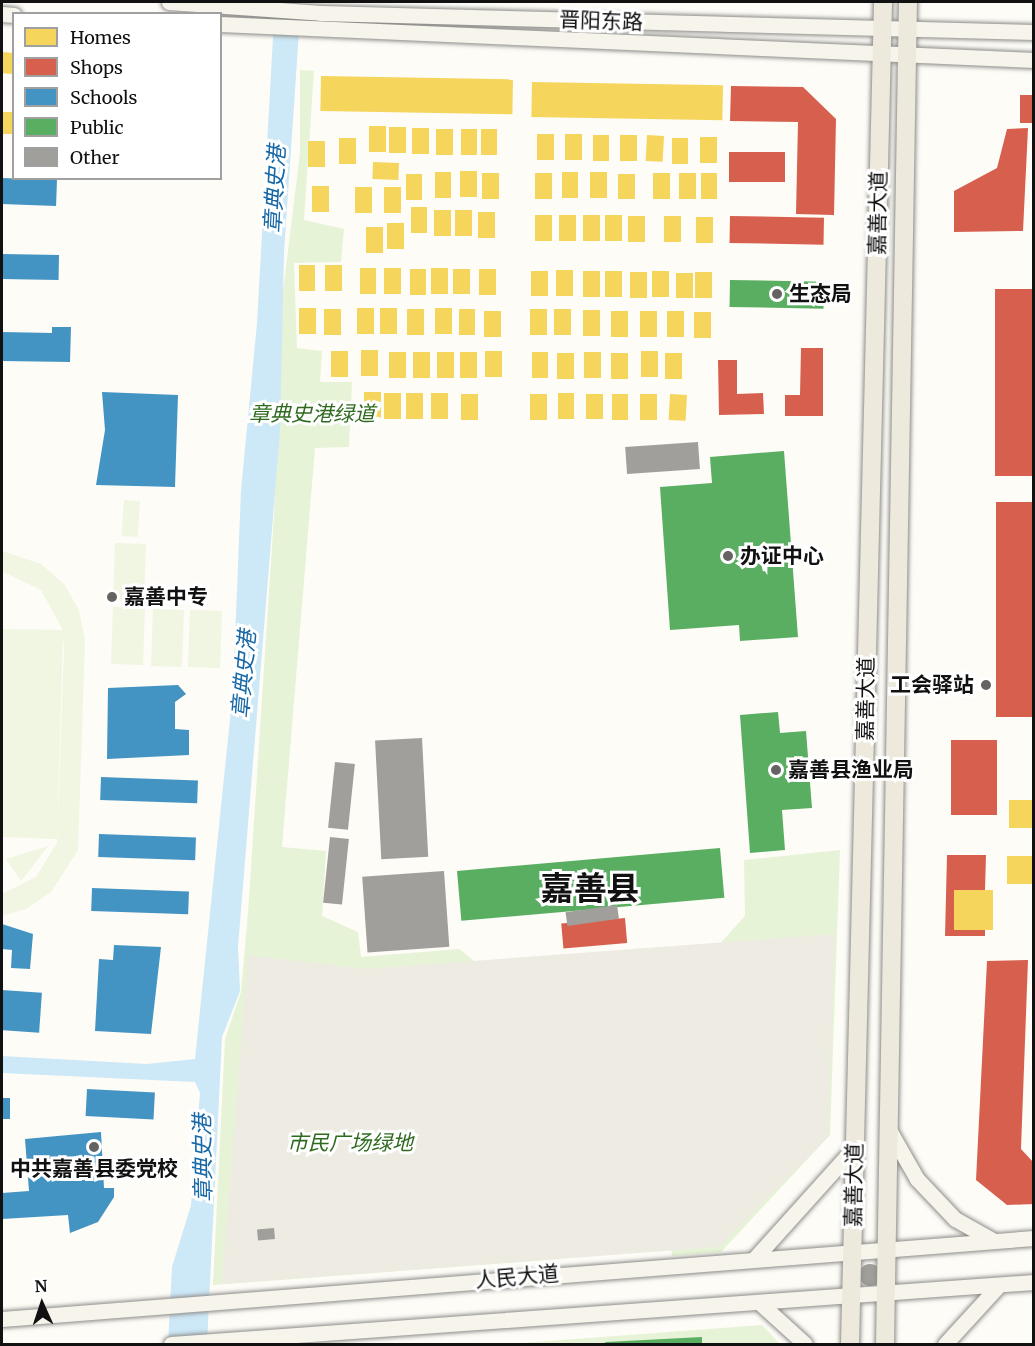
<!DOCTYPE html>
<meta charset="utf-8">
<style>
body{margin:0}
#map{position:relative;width:1035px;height:1346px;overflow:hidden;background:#fdfcf7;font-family:Merriweather,"Noto Sans SC",serif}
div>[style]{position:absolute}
.green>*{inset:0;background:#e7f3d7}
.pitch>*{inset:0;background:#f0f6e1;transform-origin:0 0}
.plaza>*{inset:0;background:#edebe2}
.water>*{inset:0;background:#cde8f7}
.homes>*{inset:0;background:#f6d55c;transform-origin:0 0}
.shops>*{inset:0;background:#d6604d;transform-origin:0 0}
.schools>*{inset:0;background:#4393c3;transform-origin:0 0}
.public>*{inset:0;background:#5aae61;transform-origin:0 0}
.building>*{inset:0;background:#a19f9c;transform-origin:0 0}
.round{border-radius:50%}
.roads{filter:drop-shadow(0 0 2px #8e8d8b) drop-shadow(0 0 2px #8e8d8b)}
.secondary>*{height:15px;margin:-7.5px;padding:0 7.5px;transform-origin:7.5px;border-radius:7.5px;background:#f6f4eb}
.primary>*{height:18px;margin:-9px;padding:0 9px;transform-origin:9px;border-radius:9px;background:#ede9dc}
.dots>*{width:16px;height:16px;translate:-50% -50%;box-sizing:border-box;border:3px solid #fff;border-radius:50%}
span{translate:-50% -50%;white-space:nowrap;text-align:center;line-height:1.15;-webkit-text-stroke:6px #fff;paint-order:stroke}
.street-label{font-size:21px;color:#111}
.poi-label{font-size:21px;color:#111;font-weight:700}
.left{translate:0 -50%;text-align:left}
.right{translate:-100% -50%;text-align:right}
.park-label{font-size:21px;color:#2f6b1f;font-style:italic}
.water-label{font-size:22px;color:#1768a6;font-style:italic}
.town-label{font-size:33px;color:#111;font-weight:700}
.frame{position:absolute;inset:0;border:3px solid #111;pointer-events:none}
.legend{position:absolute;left:12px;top:12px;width:210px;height:168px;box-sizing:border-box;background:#fff;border:2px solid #a0a0a0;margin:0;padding:8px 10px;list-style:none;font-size:18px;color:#111}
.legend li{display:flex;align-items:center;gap:12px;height:30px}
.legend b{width:30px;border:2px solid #a0a0a0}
.north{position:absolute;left:12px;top:1274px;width:60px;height:60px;-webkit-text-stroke:4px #fff;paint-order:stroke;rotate:357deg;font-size:16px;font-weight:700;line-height:24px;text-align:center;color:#111}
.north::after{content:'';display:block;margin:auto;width:21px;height:27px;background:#111;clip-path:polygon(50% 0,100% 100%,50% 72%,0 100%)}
</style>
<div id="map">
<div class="green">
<div style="clip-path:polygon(300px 70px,314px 71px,304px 220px,344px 229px,341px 262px,294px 263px,297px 348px,322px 351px,320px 382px,352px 382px,349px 447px,315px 448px,282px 847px,326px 851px,322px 916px,358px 932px,361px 957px,459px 949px,484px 969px,560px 1259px,213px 1285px,225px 1039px,241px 992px,248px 913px,274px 515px,281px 308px,300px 153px)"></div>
<div style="clip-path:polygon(840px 850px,830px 1135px,721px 1252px,672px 1256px,669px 1222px,715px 949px,745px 916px,744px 860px)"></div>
<div style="clip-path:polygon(762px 1325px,780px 1344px,509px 1344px)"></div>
</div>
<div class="pitch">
<div style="left:124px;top:500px;width:16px;height:36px;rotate:4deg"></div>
<div style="left:115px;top:543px;width:31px;height:57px;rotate:2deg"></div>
<div style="clip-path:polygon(2px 551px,41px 564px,64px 584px,79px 610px,85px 640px,78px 850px,51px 892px,26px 909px,2px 916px,2px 894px,36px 877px,57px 843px,64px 648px,63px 635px,57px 839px,2px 837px,2px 629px,63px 630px,41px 590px,2px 571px)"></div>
<div style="left:113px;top:607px;width:32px;height:57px;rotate:2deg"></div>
<div style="left:153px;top:609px;width:31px;height:57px;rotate:2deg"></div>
<div style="left:190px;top:610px;width:32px;height:57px;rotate:2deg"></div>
<div style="clip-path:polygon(48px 846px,21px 881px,6px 859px)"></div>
</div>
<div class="plaza">
<div style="clip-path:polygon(835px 934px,828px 1137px,719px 1247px,222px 1284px,248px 955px,365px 969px)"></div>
</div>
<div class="water">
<div style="clip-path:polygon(275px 2px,301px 2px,284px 252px,280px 431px,238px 947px,240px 991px,222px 1037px,207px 1344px,168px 1344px,172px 1267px,191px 1205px,200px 1093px,195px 1082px,2px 1073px,2px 1056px,147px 1064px,195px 1059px,233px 690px,241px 490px,257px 323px)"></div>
</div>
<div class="homes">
<div style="left:2px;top:52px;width:12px;height:21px;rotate:5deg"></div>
<div style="left:321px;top:76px;width:192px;height:35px;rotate:1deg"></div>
<div style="left:532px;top:82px;width:191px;height:35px;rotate:1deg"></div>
<div style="left:2px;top:112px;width:12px;height:22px"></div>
<div style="left:369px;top:126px;width:17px;height:26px"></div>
<div style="left:389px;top:127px;width:17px;height:26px"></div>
<div style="left:412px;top:128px;width:17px;height:26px"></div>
<div style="left:436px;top:129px;width:17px;height:26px"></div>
<div style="left:461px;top:129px;width:16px;height:26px"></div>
<div style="left:481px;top:129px;width:16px;height:26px"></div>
<div style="left:537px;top:134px;width:17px;height:26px"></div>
<div style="left:565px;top:134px;width:17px;height:26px"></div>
<div style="left:593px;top:135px;width:16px;height:26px"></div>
<div style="left:620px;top:135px;width:17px;height:26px"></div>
<div style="left:647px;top:135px;width:17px;height:26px;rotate:3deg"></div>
<div style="left:700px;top:137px;width:17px;height:26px"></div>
<div style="left:339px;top:138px;width:17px;height:26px"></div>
<div style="left:672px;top:138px;width:16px;height:26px"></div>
<div style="left:308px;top:141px;width:17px;height:26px"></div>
<div style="left:373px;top:162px;width:26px;height:17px;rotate:2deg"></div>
<div style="left:460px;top:171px;width:17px;height:26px"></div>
<div style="left:435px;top:172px;width:16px;height:26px"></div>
<div style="left:562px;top:172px;width:16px;height:26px"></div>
<div style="left:590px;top:172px;width:17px;height:26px"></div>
<div style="left:482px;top:173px;width:17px;height:26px"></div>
<div style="left:535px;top:173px;width:17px;height:26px"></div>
<div style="left:653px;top:173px;width:17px;height:26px"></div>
<div style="left:679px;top:173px;width:17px;height:26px"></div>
<div style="left:701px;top:173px;width:16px;height:26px"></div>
<div style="left:406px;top:174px;width:16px;height:26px"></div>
<div style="left:618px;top:174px;width:17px;height:25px"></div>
<div style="left:312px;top:186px;width:17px;height:26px"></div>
<div style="left:355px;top:187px;width:17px;height:26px"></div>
<div style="left:384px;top:187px;width:17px;height:26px"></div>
<div style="left:411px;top:207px;width:16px;height:26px"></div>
<div style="left:434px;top:210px;width:17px;height:26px"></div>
<div style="left:472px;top:210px;width:26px;height:17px;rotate:90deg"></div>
<div style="left:478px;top:212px;width:17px;height:26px"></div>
<div style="left:535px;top:215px;width:17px;height:26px"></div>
<div style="left:559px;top:215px;width:17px;height:26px"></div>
<div style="left:583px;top:215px;width:17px;height:26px"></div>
<div style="left:605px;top:215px;width:17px;height:26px"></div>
<div style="left:628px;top:216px;width:17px;height:26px"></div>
<div style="left:664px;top:216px;width:17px;height:26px"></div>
<div style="left:696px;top:217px;width:17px;height:26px"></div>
<div style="left:387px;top:223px;width:17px;height:26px"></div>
<div style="left:366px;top:227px;width:17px;height:26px"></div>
<div style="left:299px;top:265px;width:16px;height:26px"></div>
<div style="left:325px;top:265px;width:17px;height:26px"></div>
<div style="left:376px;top:268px;width:26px;height:16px;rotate:90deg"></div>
<div style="left:384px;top:268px;width:17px;height:26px"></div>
<div style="left:431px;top:268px;width:17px;height:26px"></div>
<div style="left:410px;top:269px;width:16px;height:26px"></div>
<div style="left:453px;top:269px;width:17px;height:25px"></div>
<div style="left:479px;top:269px;width:17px;height:26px"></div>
<div style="left:556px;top:270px;width:17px;height:26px"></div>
<div style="left:531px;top:271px;width:17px;height:25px"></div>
<div style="left:583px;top:271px;width:17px;height:26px"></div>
<div style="left:605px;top:271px;width:17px;height:26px"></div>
<div style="left:652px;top:271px;width:17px;height:26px"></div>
<div style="left:630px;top:272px;width:17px;height:26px"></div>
<div style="left:695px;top:272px;width:17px;height:26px"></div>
<div style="left:676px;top:273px;width:17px;height:25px"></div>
<div style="left:299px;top:308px;width:17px;height:26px"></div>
<div style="left:357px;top:308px;width:17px;height:26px"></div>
<div style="left:380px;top:308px;width:17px;height:26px"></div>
<div style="left:435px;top:308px;width:17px;height:26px"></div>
<div style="left:324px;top:309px;width:17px;height:26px"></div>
<div style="left:407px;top:309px;width:17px;height:26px"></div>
<div style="left:459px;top:309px;width:16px;height:26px"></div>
<div style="left:530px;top:309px;width:17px;height:26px"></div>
<div style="left:571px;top:309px;width:26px;height:17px;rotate:90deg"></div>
<div style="left:583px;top:310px;width:17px;height:26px"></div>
<div style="left:484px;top:311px;width:17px;height:26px"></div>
<div style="left:611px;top:311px;width:17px;height:26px"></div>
<div style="left:640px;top:311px;width:17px;height:26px"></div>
<div style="left:667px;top:311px;width:17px;height:26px"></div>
<div style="left:694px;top:312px;width:17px;height:26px"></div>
<div style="left:378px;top:350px;width:26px;height:17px;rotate:90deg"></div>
<div style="left:348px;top:351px;width:26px;height:17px;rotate:90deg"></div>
<div style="left:485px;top:351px;width:17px;height:26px"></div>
<div style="left:641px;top:351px;width:17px;height:26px"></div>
<div style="left:389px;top:352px;width:17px;height:26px"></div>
<div style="left:413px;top:352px;width:17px;height:26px"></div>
<div style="left:437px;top:352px;width:17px;height:26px"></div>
<div style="left:460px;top:352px;width:17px;height:26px"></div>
<div style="left:532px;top:352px;width:16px;height:26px"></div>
<div style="left:584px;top:352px;width:17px;height:26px"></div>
<div style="left:557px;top:353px;width:17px;height:26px"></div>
<div style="left:611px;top:353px;width:17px;height:26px"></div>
<div style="left:665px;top:353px;width:17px;height:26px"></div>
<div style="left:364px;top:392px;width:17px;height:26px"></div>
<div style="left:384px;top:393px;width:17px;height:26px"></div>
<div style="left:406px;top:393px;width:17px;height:26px"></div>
<div style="left:431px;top:393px;width:17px;height:26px"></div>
<div style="left:558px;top:393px;width:16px;height:26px"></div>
<div style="left:461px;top:394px;width:17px;height:26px"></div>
<div style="left:530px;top:394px;width:17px;height:26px"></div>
<div style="left:586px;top:394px;width:17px;height:25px"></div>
<div style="left:612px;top:394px;width:16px;height:26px"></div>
<div style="left:640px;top:394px;width:17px;height:26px"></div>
<div style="left:670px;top:394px;width:17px;height:26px;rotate:3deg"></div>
<div style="left:1009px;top:800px;width:25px;height:28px"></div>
<div style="left:1007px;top:856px;width:27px;height:28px"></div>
<div style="left:954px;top:890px;width:39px;height:40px"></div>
</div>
<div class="shops">
<div style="clip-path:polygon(731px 86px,803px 87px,836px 119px,834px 215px,796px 214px,798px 122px,730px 121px)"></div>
<div style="left:1020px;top:95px;width:14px;height:28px"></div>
<div style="clip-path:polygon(1028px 128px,1023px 231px,954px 232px,954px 191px,997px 168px,1007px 129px)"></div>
<div style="left:729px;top:152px;width:56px;height:30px"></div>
<div style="left:730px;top:216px;width:94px;height:27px;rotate:1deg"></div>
<div style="left:995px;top:289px;width:39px;height:187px"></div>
<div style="clip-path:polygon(801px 348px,823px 348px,823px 416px,785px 416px,785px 395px,800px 395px)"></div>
<div style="clip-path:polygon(718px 360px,737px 360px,737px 394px,763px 393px,764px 414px,719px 415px)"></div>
<div style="left:996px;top:502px;width:38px;height:215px"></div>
<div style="left:951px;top:740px;width:46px;height:75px"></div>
<div style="clip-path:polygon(947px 855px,986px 855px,985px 890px,954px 890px,954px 930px,985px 930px,985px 936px,945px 936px)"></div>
<div style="left:625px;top:918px;width:25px;height:64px;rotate:85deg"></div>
<div style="clip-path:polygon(1028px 960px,1021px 1149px,1034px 1163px,1034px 1204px,1007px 1205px,976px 1180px,987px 961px)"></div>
</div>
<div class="schools">
<div style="left:2px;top:178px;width:55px;height:26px;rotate:2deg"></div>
<div style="left:2px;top:254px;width:57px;height:25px;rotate:1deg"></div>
<div style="clip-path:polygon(52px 327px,71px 327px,70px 362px,2px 361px,2px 332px,52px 333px)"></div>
<div style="clip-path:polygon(102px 392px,178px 395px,175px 487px,96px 485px,105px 430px)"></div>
<div style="clip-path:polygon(178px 685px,186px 694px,175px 702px,175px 729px,189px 730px,189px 755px,107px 759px,108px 688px)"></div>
<div style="left:101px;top:777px;width:97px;height:23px;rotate:2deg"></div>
<div style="left:99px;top:834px;width:97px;height:23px;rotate:2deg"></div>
<div style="left:92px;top:888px;width:97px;height:23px;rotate:2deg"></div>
<div style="clip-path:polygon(2px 924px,33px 934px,30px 969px,11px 968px,12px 950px,2px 949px)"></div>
<div style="clip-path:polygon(114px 945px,161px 947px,151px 1034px,95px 1031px,99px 959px,113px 960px)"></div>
<div style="left:2px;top:990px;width:40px;height:40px;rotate:4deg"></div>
<div style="left:87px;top:1089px;width:68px;height:27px;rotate:3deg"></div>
<div style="left:2px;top:1098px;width:8px;height:21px"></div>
<div style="clip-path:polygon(101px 1132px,104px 1188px,114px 1188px,114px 1197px,98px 1222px,70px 1233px,68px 1215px,2px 1219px,2px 1193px,29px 1191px,25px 1139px)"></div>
</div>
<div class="public">
<div style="left:730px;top:280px;width:94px;height:27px;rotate:1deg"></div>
<div style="clip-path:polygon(784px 451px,798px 637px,740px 641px,739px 625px,670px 630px,660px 487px,712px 483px,710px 457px)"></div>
<div style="clip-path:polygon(778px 712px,780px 733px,806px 731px,812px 808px,782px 810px,785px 850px,750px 853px,740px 715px)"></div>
<div style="left:720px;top:848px;width:50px;height:264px;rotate:85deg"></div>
<div style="clip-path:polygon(702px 1337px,702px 1344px,602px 1344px,606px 1342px)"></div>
</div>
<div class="building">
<div style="left:698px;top:442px;width:27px;height:73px;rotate:86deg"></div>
<div style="left:422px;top:738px;width:119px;height:47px;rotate:87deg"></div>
<div style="left:335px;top:762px;width:20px;height:66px;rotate:6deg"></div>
<div style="left:330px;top:837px;width:19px;height:66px;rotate:6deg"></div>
<div style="left:444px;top:871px;width:76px;height:82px;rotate:86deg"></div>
<div style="left:617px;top:905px;width:14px;height:52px;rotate:82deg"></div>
<div style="left:274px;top:1228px;width:11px;height:17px;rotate:85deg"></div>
<div class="round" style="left:859px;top:1264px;width:22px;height:22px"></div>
</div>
<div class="roads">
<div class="secondary">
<div style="left:169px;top:2px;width:152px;rotate:4.1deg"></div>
<div style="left:321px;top:13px;width:713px;rotate:1.53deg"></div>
<div style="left:2px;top:14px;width:12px;rotate:5deg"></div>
<div style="left:220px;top:24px;width:815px;rotate:2.53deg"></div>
<div style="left:888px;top:1128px;width:59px;rotate:60.4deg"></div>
<div style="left:917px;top:1179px;width:55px;rotate:46.5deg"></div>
<div style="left:955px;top:1219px;width:45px;rotate:29.4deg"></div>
<div style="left:754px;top:1259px;width:151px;rotate:-48deg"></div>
<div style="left:761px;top:1304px;width:59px;rotate:42.3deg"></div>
<div style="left:2px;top:1319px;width:1035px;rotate:-4.49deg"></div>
<div style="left:171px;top:1344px;width:865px;rotate:-4.11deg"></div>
<div style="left:945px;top:1344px;width:80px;rotate:-47.5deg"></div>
</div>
<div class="primary">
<div style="left:850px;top:1344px;width:1342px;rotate:-88.59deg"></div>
<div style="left:885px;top:1344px;width:1342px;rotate:-89.02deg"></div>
</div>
</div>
<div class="dots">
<div style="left:777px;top:294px;background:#646362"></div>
<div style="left:728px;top:556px;background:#646362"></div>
<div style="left:112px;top:597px;background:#646362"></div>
<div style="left:986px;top:685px;background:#646362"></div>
<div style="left:776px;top:770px;background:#646362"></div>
<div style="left:94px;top:1147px;background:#646362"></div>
</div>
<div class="street-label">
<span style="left:601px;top:21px;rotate:2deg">晋阳东路</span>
<span style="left:878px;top:213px;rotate:-89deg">嘉善大道</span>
<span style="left:866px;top:699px;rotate:-89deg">嘉善大道</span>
<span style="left:854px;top:1185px;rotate:-89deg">嘉善大道</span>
<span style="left:517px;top:1277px;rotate:-5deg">人民大道</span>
</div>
<div class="poi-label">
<span class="left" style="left:789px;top:294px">生态局</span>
<span class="left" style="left:740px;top:556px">办证中心</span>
<span class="left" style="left:124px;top:597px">嘉善中专</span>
<span class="right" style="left:974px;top:685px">工会驿站</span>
<span class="left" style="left:788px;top:770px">嘉善县渔业局</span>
<span style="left:94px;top:1169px">中共嘉善县委党校</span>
</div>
<div class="park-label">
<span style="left:312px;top:414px">章典史港绿道</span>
<span style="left:350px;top:1143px">市民广场绿地</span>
</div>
<div class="water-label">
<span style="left:275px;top:189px;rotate:-87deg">章典史港</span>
<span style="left:244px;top:674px;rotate:-85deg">章典史港</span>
<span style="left:203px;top:1158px;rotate:-91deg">章典史港</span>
</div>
<div class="town-label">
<span style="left:590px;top:889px">嘉善县</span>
</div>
<div class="frame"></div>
<ul class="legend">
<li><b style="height:16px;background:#f6d55c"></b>Homes</li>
<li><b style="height:16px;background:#d6604d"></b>Shops</li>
<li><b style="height:16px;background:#4393c3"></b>Schools</li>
<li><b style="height:16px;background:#5aae61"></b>Public</li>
<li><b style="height:16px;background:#a19f9c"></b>Other</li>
</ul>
<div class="north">N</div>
</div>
